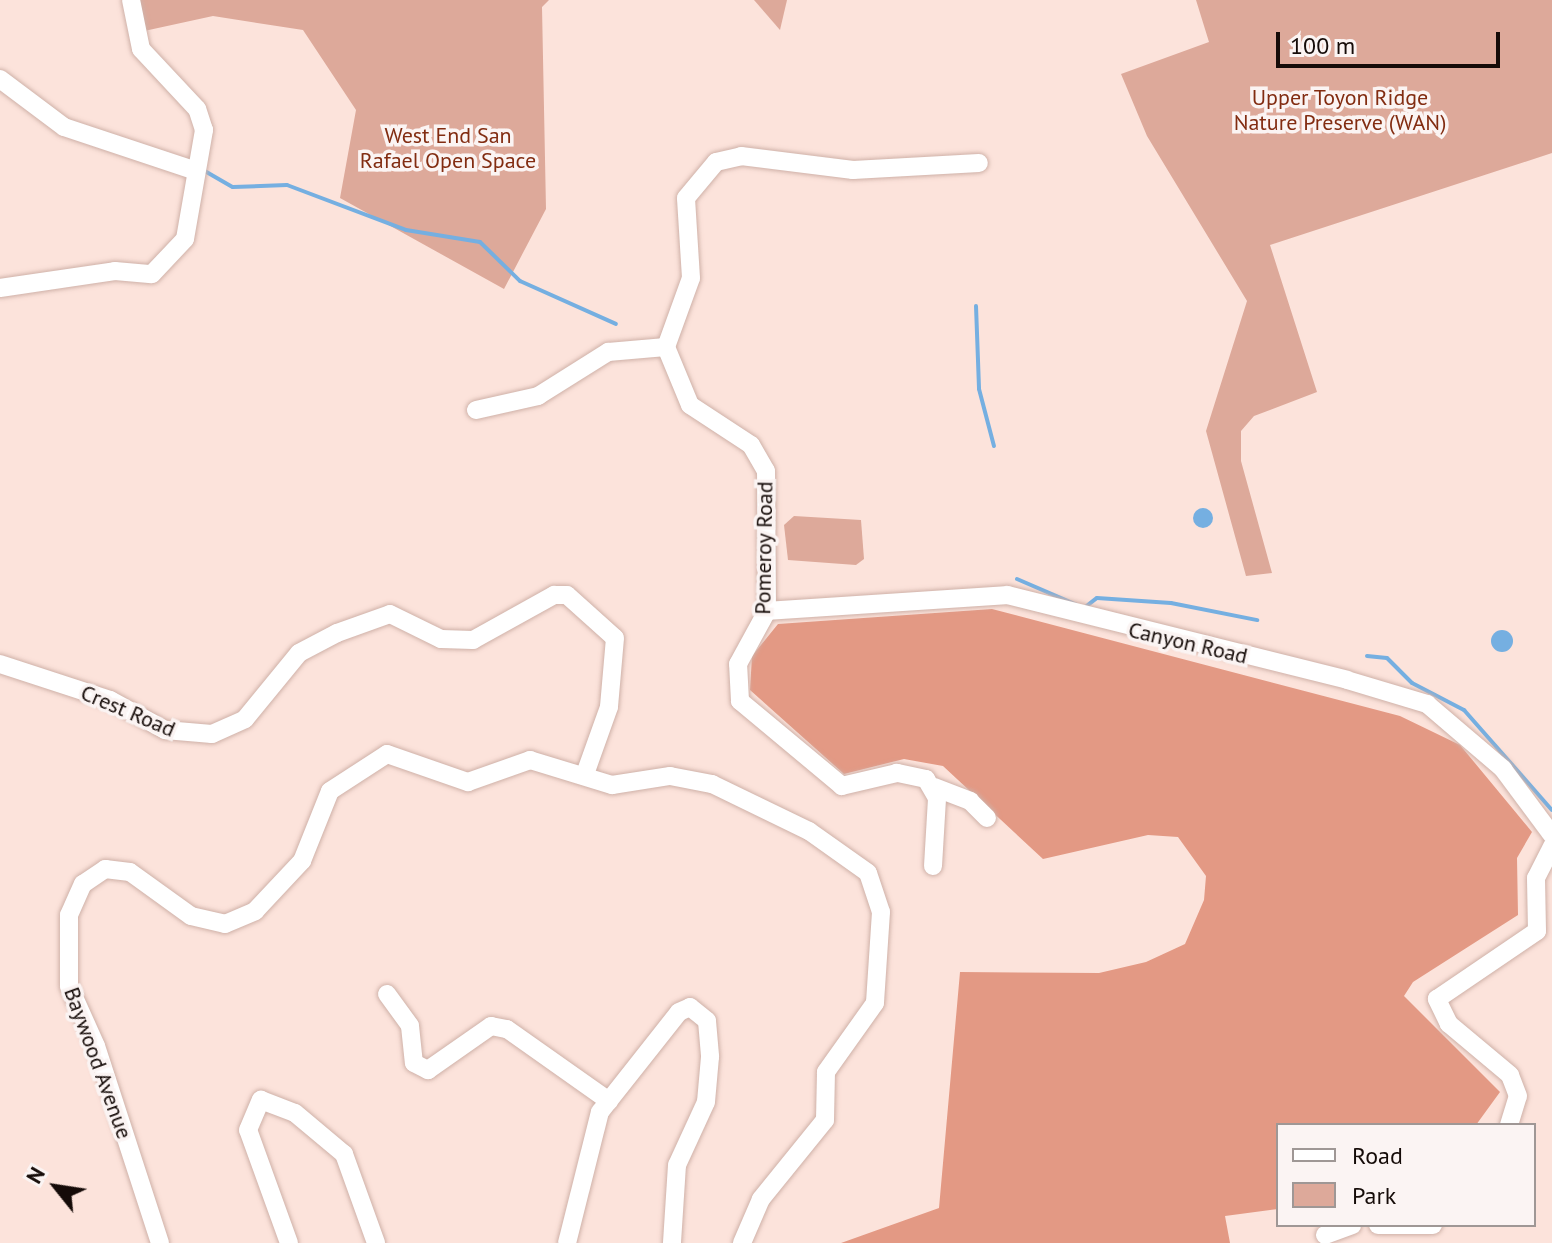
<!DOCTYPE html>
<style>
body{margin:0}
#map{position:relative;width:1552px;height:1243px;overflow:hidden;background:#fce3db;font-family:"PT Sans",sans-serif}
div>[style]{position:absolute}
.green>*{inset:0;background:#dda99a}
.forest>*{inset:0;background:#e39984}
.water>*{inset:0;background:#75afe1}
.round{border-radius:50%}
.stream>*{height:4px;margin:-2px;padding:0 2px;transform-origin:2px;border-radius:2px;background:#75afe1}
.roads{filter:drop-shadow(0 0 2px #cfb1a8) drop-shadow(0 0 2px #cfb1a8)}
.minor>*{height:18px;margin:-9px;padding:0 9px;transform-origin:9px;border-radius:9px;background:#fff}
span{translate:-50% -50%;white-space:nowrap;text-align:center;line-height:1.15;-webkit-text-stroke:7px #fbf4f3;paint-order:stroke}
.park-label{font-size:22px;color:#822c11}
.street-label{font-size:22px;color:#150b08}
.legend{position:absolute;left:1276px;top:1123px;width:260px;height:104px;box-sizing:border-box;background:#fbf4f3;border:2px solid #9f9795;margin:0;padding:10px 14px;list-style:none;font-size:24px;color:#150b08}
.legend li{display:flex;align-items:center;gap:16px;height:40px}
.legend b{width:40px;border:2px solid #9f9795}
.north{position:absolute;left:16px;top:1147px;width:80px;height:80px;-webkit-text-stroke:6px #fbf4f3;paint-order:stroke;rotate:300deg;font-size:22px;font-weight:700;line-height:32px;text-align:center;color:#150b08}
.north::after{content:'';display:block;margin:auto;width:28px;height:36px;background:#150b08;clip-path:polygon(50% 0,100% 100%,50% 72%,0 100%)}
.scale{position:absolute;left:1276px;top:32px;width:224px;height:36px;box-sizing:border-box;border:4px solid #150b08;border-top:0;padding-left:10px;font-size:24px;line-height:28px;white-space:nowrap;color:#150b08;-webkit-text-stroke:6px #fbf4f3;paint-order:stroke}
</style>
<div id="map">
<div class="green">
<div style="clip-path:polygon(132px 0,549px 0,542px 7px,546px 209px,504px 289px,340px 198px,356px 110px,303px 30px,213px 16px,135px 33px)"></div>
<div style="clip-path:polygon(754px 0,787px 0,780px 30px)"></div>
<div style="clip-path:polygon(1196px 0,1552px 0,1552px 153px,1270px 245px,1317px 392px,1254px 416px,1241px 431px,1241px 461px,1272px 573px,1246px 576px,1206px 431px,1247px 301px,1147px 136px,1121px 74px,1209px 42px)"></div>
<div style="clip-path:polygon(794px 516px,861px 520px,864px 559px,856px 565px,788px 560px,784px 525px)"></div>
</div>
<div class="forest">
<div style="clip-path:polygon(992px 609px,1400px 716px,1460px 745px,1532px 832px,1517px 858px,1518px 915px,1413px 982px,1404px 996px,1500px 1092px,1476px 1125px,1278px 1125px,1278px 1209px,1225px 1216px,1230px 1243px,841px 1243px,939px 1208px,960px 972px,1099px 973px,1146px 962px,1185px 944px,1204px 900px,1206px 876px,1178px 837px,1148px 835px,1043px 859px,943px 766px,904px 759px,844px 774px,750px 690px,752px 656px,778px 624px)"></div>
</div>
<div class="water">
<div class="round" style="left:1193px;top:508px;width:20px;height:20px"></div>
<div class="round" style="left:1491px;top:630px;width:22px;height:22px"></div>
</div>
<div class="stream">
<div style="left:203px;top:170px;width:34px;rotate:30deg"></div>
<div style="left:233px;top:187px;width:54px;rotate:-2.1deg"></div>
<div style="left:287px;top:185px;width:127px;rotate:20.7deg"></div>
<div style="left:406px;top:230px;width:75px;rotate:9.2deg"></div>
<div style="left:480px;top:242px;width:56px;rotate:44.3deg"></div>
<div style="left:520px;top:281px;width:105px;rotate:24.1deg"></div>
<div style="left:976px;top:306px;width:83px;rotate:87.9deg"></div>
<div style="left:979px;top:389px;width:59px;rotate:75.3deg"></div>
<div style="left:1017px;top:579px;width:65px;rotate:23.4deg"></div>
<div style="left:1084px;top:608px;width:16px;rotate:-38deg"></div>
<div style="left:1097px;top:598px;width:74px;rotate:3.9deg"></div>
<div style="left:1171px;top:603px;width:88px;rotate:11.2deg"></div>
<div style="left:1367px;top:656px;width:20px;rotate:6deg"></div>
<div style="left:1387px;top:658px;width:35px;rotate:45deg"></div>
<div style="left:1412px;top:683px;width:59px;rotate:27.4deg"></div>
<div style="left:1464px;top:710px;width:133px;rotate:48.7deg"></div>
</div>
<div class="roads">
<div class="minor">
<div style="left:0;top:79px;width:80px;rotate:36.9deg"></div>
<div style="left:64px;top:127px;width:139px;rotate:18.4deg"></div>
<div style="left:0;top:288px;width:116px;rotate:-8.4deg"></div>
<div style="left:115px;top:271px;width:37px;rotate:5deg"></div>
<div style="left:152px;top:274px;width:48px;rotate:-46.7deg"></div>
<div style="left:185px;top:239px;width:111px;rotate:-80.1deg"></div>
<div style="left:204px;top:130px;width:22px;rotate:-108deg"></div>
<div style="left:197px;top:109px;width:82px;rotate:-133deg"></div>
<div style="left:141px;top:49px;width:50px;rotate:-101.5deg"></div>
<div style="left:476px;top:410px;width:64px;rotate:-12.7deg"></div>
<div style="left:538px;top:396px;width:83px;rotate:-32.2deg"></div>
<div style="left:608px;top:352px;width:58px;rotate:-4.9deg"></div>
<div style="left:767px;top:611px;width:241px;rotate:-3.8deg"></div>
<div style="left:1007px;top:595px;width:350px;rotate:14deg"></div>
<div style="left:1347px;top:680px;width:84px;rotate:16.7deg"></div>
<div style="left:1427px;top:704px;width:100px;rotate:40.5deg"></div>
<div style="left:1503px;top:769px;width:82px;rotate:53.4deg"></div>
<div style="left:0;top:664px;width:116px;rotate:18.1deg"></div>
<div style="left:110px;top:700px;width:63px;rotate:28.6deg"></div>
<div style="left:165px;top:730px;width:47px;rotate:4.9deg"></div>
<div style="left:212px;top:734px;width:36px;rotate:-24deg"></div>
<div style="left:245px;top:719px;width:85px;rotate:-50.7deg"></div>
<div style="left:299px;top:653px;width:43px;rotate:-27.8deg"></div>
<div style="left:337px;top:633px;width:56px;rotate:-19.7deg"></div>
<div style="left:390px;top:614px;width:57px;rotate:26.1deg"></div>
<div style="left:441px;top:639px;width:32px;rotate:2deg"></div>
<div style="left:473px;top:640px;width:93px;rotate:-29.1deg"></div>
<div style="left:554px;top:595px;width:13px"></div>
<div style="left:567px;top:595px;width:64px;rotate:41.9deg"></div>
<div style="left:615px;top:638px;width:69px;rotate:95deg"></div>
<div style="left:609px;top:707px;width:71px;rotate:109.7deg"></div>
<div style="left:934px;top:787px;width:39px;rotate:21deg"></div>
<div style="left:970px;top:801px;width:24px;rotate:45deg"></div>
<div style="left:933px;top:866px;width:68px;rotate:-86.6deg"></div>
<div style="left:937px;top:798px;width:22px;rotate:-120deg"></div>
<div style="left:926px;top:779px;width:30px;rotate:-168deg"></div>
<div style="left:897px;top:773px;width:57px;rotate:166.7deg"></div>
<div style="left:842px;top:786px;width:133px;rotate:-140.2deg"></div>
<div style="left:740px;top:701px;width:37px;rotate:-93deg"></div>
<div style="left:738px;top:664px;width:60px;rotate:-61.3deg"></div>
<div style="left:767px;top:611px;width:140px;rotate:-90.4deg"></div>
<div style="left:766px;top:471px;width:30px;rotate:-120deg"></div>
<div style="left:751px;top:445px;width:73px;rotate:-146.7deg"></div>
<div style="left:690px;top:405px;width:63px;rotate:-112.5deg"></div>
<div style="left:666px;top:347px;width:73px;rotate:-70.1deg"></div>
<div style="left:691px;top:278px;width:80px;rotate:-93.6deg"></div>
<div style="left:686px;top:198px;width:47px;rotate:-50.2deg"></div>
<div style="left:716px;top:162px;width:26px;rotate:-13deg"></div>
<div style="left:741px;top:156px;width:113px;rotate:7.1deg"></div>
<div style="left:853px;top:170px;width:126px;rotate:-3.2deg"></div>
<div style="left:387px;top:994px;width:39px;rotate:54deg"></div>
<div style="left:410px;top:1026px;width:37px;rotate:84deg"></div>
<div style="left:414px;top:1063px;width:16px;rotate:27deg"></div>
<div style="left:428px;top:1070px;width:77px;rotate:-34.9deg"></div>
<div style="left:491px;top:1026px;width:16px;rotate:11deg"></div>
<div style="left:507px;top:1029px;width:125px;rotate:35.2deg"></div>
<div style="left:1509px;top:1125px;width:30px;rotate:-73deg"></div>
<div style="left:1518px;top:1096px;width:22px;rotate:-111deg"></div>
<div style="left:1510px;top:1075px;width:80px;rotate:-140.1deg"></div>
<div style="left:1449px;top:1024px;width:28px;rotate:-116deg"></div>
<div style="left:1437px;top:999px;width:121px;rotate:-34.2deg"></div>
<div style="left:1537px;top:931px;width:53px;rotate:-91.1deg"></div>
<div style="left:1536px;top:878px;width:36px;rotate:-63deg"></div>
<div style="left:1378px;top:1225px;width:55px"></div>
<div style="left:1325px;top:1235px;width:29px;rotate:-20deg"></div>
<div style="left:160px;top:1243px;width:207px;rotate:-108deg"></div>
<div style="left:96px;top:1046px;width:66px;rotate:-114.2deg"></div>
<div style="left:69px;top:986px;width:71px;rotate:-90deg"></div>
<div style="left:69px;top:915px;width:34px;rotate:-66deg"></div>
<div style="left:83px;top:884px;width:27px;rotate:-34deg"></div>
<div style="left:105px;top:869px;width:25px;rotate:7deg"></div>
<div style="left:130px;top:872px;width:75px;rotate:35.8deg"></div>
<div style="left:191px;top:916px;width:35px;rotate:13deg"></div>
<div style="left:225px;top:924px;width:33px;rotate:-23deg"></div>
<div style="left:255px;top:911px;width:69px;rotate:-46.8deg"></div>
<div style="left:302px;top:861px;width:75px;rotate:-68.2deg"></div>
<div style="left:330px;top:791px;width:68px;rotate:-33deg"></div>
<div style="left:387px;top:754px;width:86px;rotate:19.1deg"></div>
<div style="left:468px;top:782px;width:66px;rotate:-19.5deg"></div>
<div style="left:530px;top:760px;width:86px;rotate:17deg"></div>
<div style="left:612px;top:785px;width:59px;rotate:-8.8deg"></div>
<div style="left:670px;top:776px;width:43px;rotate:10.8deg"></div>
<div style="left:712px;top:784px;width:108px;rotate:25.9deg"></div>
<div style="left:809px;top:831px;width:72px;rotate:35.4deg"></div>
<div style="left:868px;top:873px;width:41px;rotate:71.6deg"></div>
<div style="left:881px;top:912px;width:91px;rotate:93.8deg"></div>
<div style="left:875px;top:1003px;width:85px;rotate:125.4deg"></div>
<div style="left:826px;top:1072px;width:48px;rotate:91.2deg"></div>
<div style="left:825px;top:1120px;width:102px;rotate:129deg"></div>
<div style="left:761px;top:1199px;width:48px;rotate:113.4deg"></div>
<div style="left:289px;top:1243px;width:120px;rotate:-109.9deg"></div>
<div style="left:248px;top:1130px;width:33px;rotate:-67deg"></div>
<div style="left:261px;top:1100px;width:36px;rotate:21deg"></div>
<div style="left:295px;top:1113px;width:64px;rotate:39.9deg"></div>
<div style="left:344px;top:1154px;width:95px;rotate:70.2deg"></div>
<div style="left:567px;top:1243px;width:135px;rotate:-75.9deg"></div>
<div style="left:600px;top:1112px;width:127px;rotate:-51.7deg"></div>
<div style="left:679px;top:1012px;width:12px;rotate:-24deg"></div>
<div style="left:690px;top:1007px;width:22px;rotate:39deg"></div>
<div style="left:707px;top:1021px;width:36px;rotate:85deg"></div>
<div style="left:710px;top:1057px;width:45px;rotate:95.1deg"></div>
<div style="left:706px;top:1102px;width:69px;rotate:114.7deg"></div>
<div style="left:677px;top:1165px;width:78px;rotate:93.7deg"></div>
</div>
</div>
<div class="park-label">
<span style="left:1340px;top:110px">Upper Toyon Ridge<br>Nature Preserve (WAN)</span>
<span style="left:448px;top:148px">West End San<br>Rafael Open Space</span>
</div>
<div class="street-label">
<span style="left:764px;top:548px;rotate:-89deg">Pomeroy Road</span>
<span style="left:1188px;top:643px;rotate:13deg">Canyon Road</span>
<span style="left:128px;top:711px;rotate:23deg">Crest Road</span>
<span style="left:98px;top:1063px;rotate:70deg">Baywood Avenue</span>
</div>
<ul class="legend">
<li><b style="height:10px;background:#fff"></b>Road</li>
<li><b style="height:22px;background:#dda99a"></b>Park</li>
</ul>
<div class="north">N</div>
<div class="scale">100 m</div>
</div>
